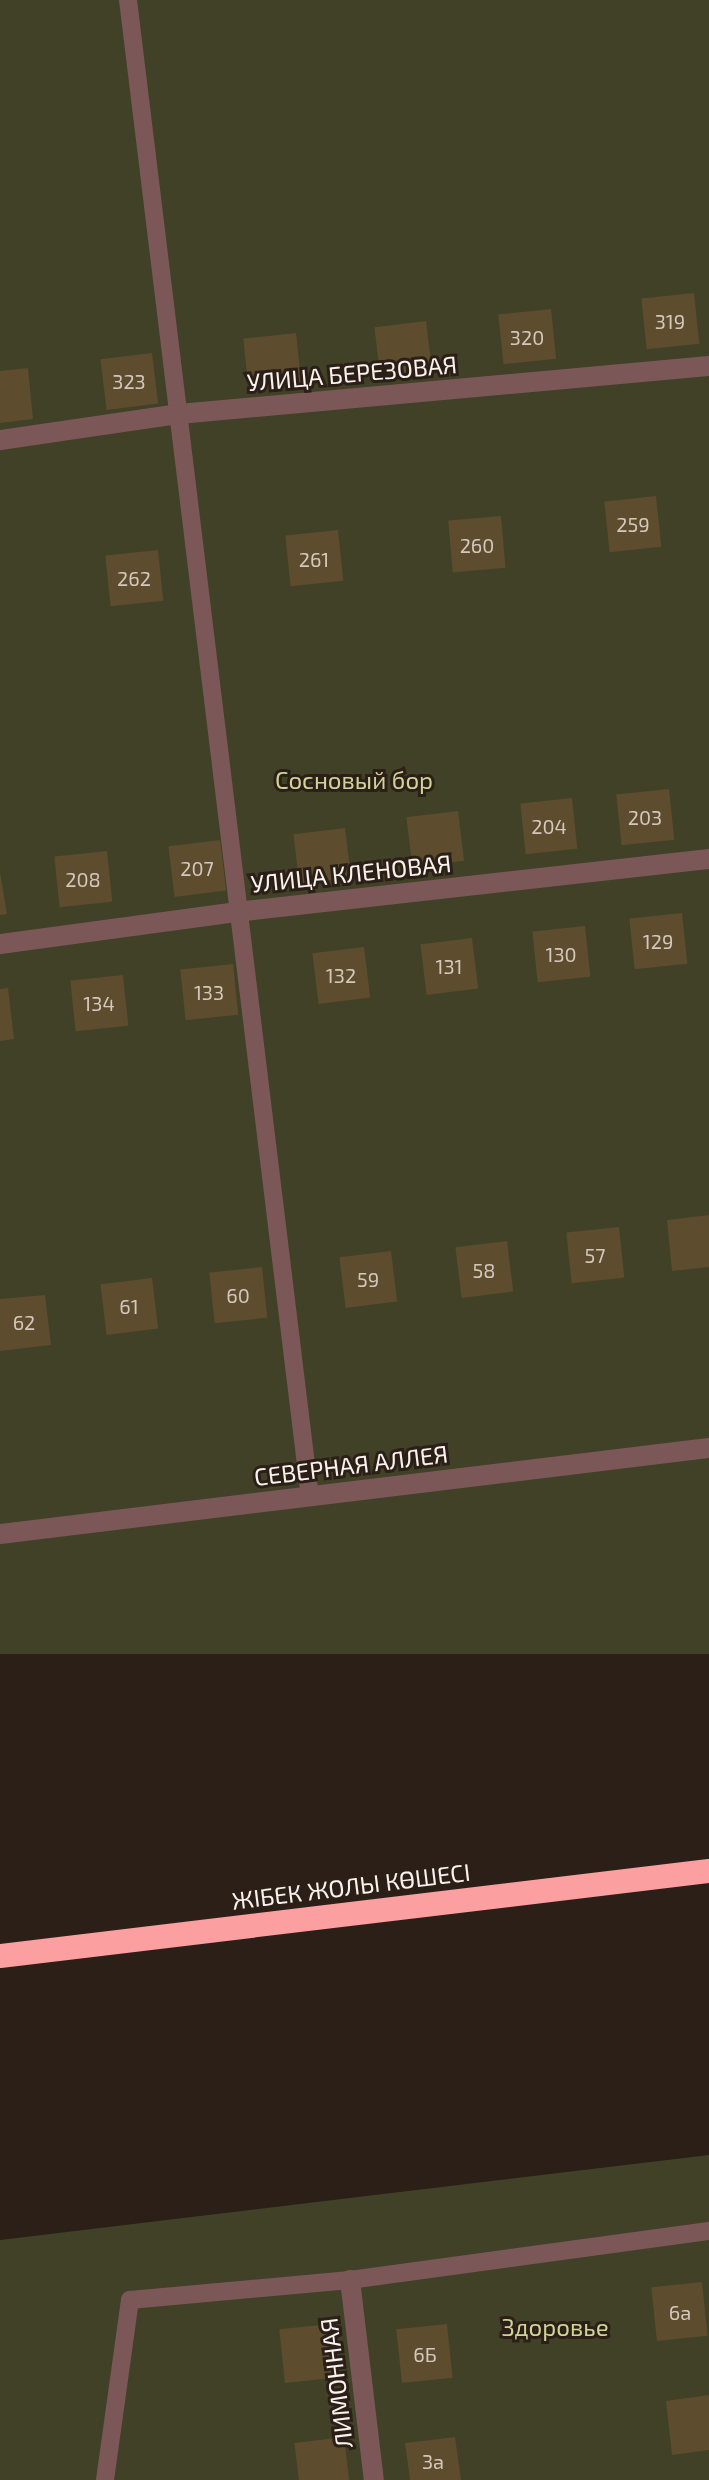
<!DOCTYPE html>
<meta charset="utf-8">
<style>
body{margin:0}
#map{position:relative;width:709px;height:2480px;overflow:hidden;background:#2b1f18;font-family:"Exo 2",sans-serif}
div>[style]{position:absolute}
.green>*{inset:0;background:#404126;transform-origin:0 0}
.building>*{inset:0;background:#5d4c2e;transform-origin:0 0}
.lane>*{height:18px;margin:-9px;padding:0 9px;transform-origin:9px;border-radius:9px;background:#7c5757}
.street>*{height:20px;margin:-10px;padding:0 10px;transform-origin:10px;border-radius:10px;background:#7c5757}
.highway>*{height:24px;margin:-12px;padding:0 12px;transform-origin:12px;border-radius:12px;background:#fb9fa1}
span{translate:-50% -50%;white-space:nowrap;text-align:center;line-height:1.15;-webkit-text-stroke:6px #2b1f18;paint-order:stroke}
.number-label{font-size:20px;color:#d4c8bd}
.number-label span{-webkit-text-stroke-width:0}
.street-label{font-size:24px;color:#fbf2ed}
.park-label{font-size:24px;color:#cfd396}
</style>
<div id="map">
<div class="green">
<div style="left:0;top:0;width:709px;height:1654px"></div>
<div style="clip-path:polygon(709px 2155px,709px 2480px,0 2480px,0 2240px)"></div>
</div>
<div class="building">
<div style="left:694px;top:293px;width:51px;height:53px;rotate:84deg"></div>
<div style="left:551px;top:309px;width:50px;height:53px;rotate:84deg"></div>
<div style="left:426px;top:321px;width:51px;height:52px;rotate:83deg"></div>
<div style="left:296px;top:333px;width:51px;height:53px;rotate:84deg"></div>
<div style="left:152px;top:353px;width:51px;height:52px;rotate:83deg"></div>
<div style="clip-path:polygon(28px 368px,33px 419px,0 423px,0 371px)"></div>
<div style="left:656px;top:496px;width:51px;height:52px;rotate:84deg"></div>
<div style="left:501px;top:516px;width:52px;height:53px;rotate:85deg"></div>
<div style="left:338px;top:530px;width:51px;height:53px;rotate:84deg"></div>
<div style="left:158px;top:550px;width:51px;height:53px;rotate:84deg"></div>
<div style="left:669px;top:789px;width:51px;height:53px;rotate:84deg"></div>
<div style="left:572px;top:798px;width:51px;height:52px;rotate:84deg"></div>
<div style="left:458px;top:811px;width:50px;height:52px;rotate:83deg"></div>
<div style="left:345px;top:828px;width:50px;height:52px;rotate:83deg"></div>
<div style="left:220px;top:840px;width:51px;height:52px;rotate:83deg"></div>
<div style="left:107px;top:851px;width:51px;height:53px;rotate:84deg"></div>
<div style="clip-path:polygon(0 872px,7px 914px,0 915px)"></div>
<div style="left:682px;top:913px;width:51px;height:53px;rotate:84deg"></div>
<div style="left:585px;top:926px;width:51px;height:53px;rotate:84deg"></div>
<div style="left:472px;top:938px;width:51px;height:52px;rotate:83deg"></div>
<div style="left:364px;top:947px;width:51px;height:52px;rotate:83deg"></div>
<div style="left:233px;top:964px;width:51px;height:53px;rotate:84deg"></div>
<div style="left:123px;top:975px;width:51px;height:53px;rotate:84deg"></div>
<div style="clip-path:polygon(8px 988px,14px 1039px,0 1041px,0 989px)"></div>
<div style="clip-path:polygon(709px 1215px,709px 1267px,672px 1271px,667px 1220px)"></div>
<div style="left:619px;top:1227px;width:51px;height:53px;rotate:84deg"></div>
<div style="left:507px;top:1241px;width:51px;height:52px;rotate:83deg"></div>
<div style="left:391px;top:1251px;width:51px;height:52px;rotate:83deg"></div>
<div style="left:262px;top:1267px;width:51px;height:53px;rotate:84deg"></div>
<div style="left:152px;top:1278px;width:51px;height:52px;rotate:83deg"></div>
<div style="clip-path:polygon(45px 1295px,51px 1345px,0 1351px,0 1299px)"></div>
<div style="left:702px;top:2282px;width:54px;height:51px;rotate:84deg"></div>
<div style="left:330px;top:2324px;width:54px;height:51px;rotate:84deg"></div>
<div style="left:447px;top:2324px;width:54px;height:51px;rotate:84deg"></div>
<div style="clip-path:polygon(709px 2395px,709px 2450px,672px 2455px,666px 2401px)"></div>
<div style="left:344px;top:2437px;width:43px;height:50px;rotate:83deg"></div>
<div style="clip-path:polygon(455px 2437px,461px 2480px,410px 2480px,405px 2443px)"></div>
</div>
<div class="lane">
<div style="left:128px;top:0;width:1508px;rotate:83.07deg"></div>
<div style="left:105px;top:2480px;width:182px;rotate:-82.1deg"></div>
<div style="left:130px;top:2300px;width:221px;rotate:-5.2deg"></div>
<div style="left:350px;top:2280px;width:362px;rotate:-7.8deg"></div>
</div>
<div class="street">
<div style="left:0;top:440px;width:181px;rotate:-8.3deg"></div>
<div style="left:179px;top:414px;width:532px;rotate:-5.17deg"></div>
<div style="left:0;top:944px;width:238px;rotate:-7.7deg"></div>
<div style="left:236px;top:912px;width:476px;rotate:-6.4deg"></div>
<div style="left:0;top:1534px;width:714px;rotate:-6.92deg"></div>
<div style="left:350px;top:2280px;width:201px;rotate:83.2deg"></div>
</div>
<div class="highway">
<div style="left:0;top:1956px;width:714px;rotate:-6.84deg"></div>
</div>
<div class="number-label">
<span style="left:670px;top:321px">319</span>
<span style="left:527px;top:337px">320</span>
<span style="left:129px;top:381px">323</span>
<span style="left:633px;top:524px">259</span>
<span style="left:477px;top:545px">260</span>
<span style="left:314px;top:559px">261</span>
<span style="left:134px;top:578px">262</span>
<span style="left:645px;top:817px">203</span>
<span style="left:549px;top:826px">204</span>
<span style="left:197px;top:868px">207</span>
<span style="left:83px;top:879px">208</span>
<span style="left:658px;top:941px">129</span>
<span style="left:561px;top:954px">130</span>
<span style="left:449px;top:966px">131</span>
<span style="left:341px;top:975px">132</span>
<span style="left:209px;top:992px">133</span>
<span style="left:99px;top:1003px">134</span>
<span style="left:595px;top:1255px">57</span>
<span style="left:484px;top:1270px">58</span>
<span style="left:368px;top:1279px">59</span>
<span style="left:238px;top:1295px">60</span>
<span style="left:129px;top:1306px">61</span>
<span style="left:24px;top:1322px">62</span>
<span style="left:680px;top:2312px">6а</span>
<span style="left:425px;top:2354px">6Б</span>
<span style="left:433px;top:2461px">3а</span>
</div>
<div class="street-label">
<span style="left:352px;top:373px;rotate:-5deg">УЛИЦА БЕРЕЗОВАЯ</span>
<span style="left:351px;top:873px;rotate:-6deg">УЛИЦА КЛЕНОВАЯ</span>
<span style="left:351px;top:1465px;rotate:-7deg">СЕВЕРНАЯ АЛЛЕЯ</span>
<span style="left:351px;top:1886px;rotate:-7deg">ЖІБЕК ЖОЛЫ КӨШЕСІ</span>
<span style="left:336px;top:2383px;rotate:-97deg">ЛИМОННАЯ</span>
</div>
<div class="park-label">
<span style="left:354px;top:780px">Сосновый бор</span>
<span style="left:555px;top:2327px">Здоровье</span>
</div>
</div>
